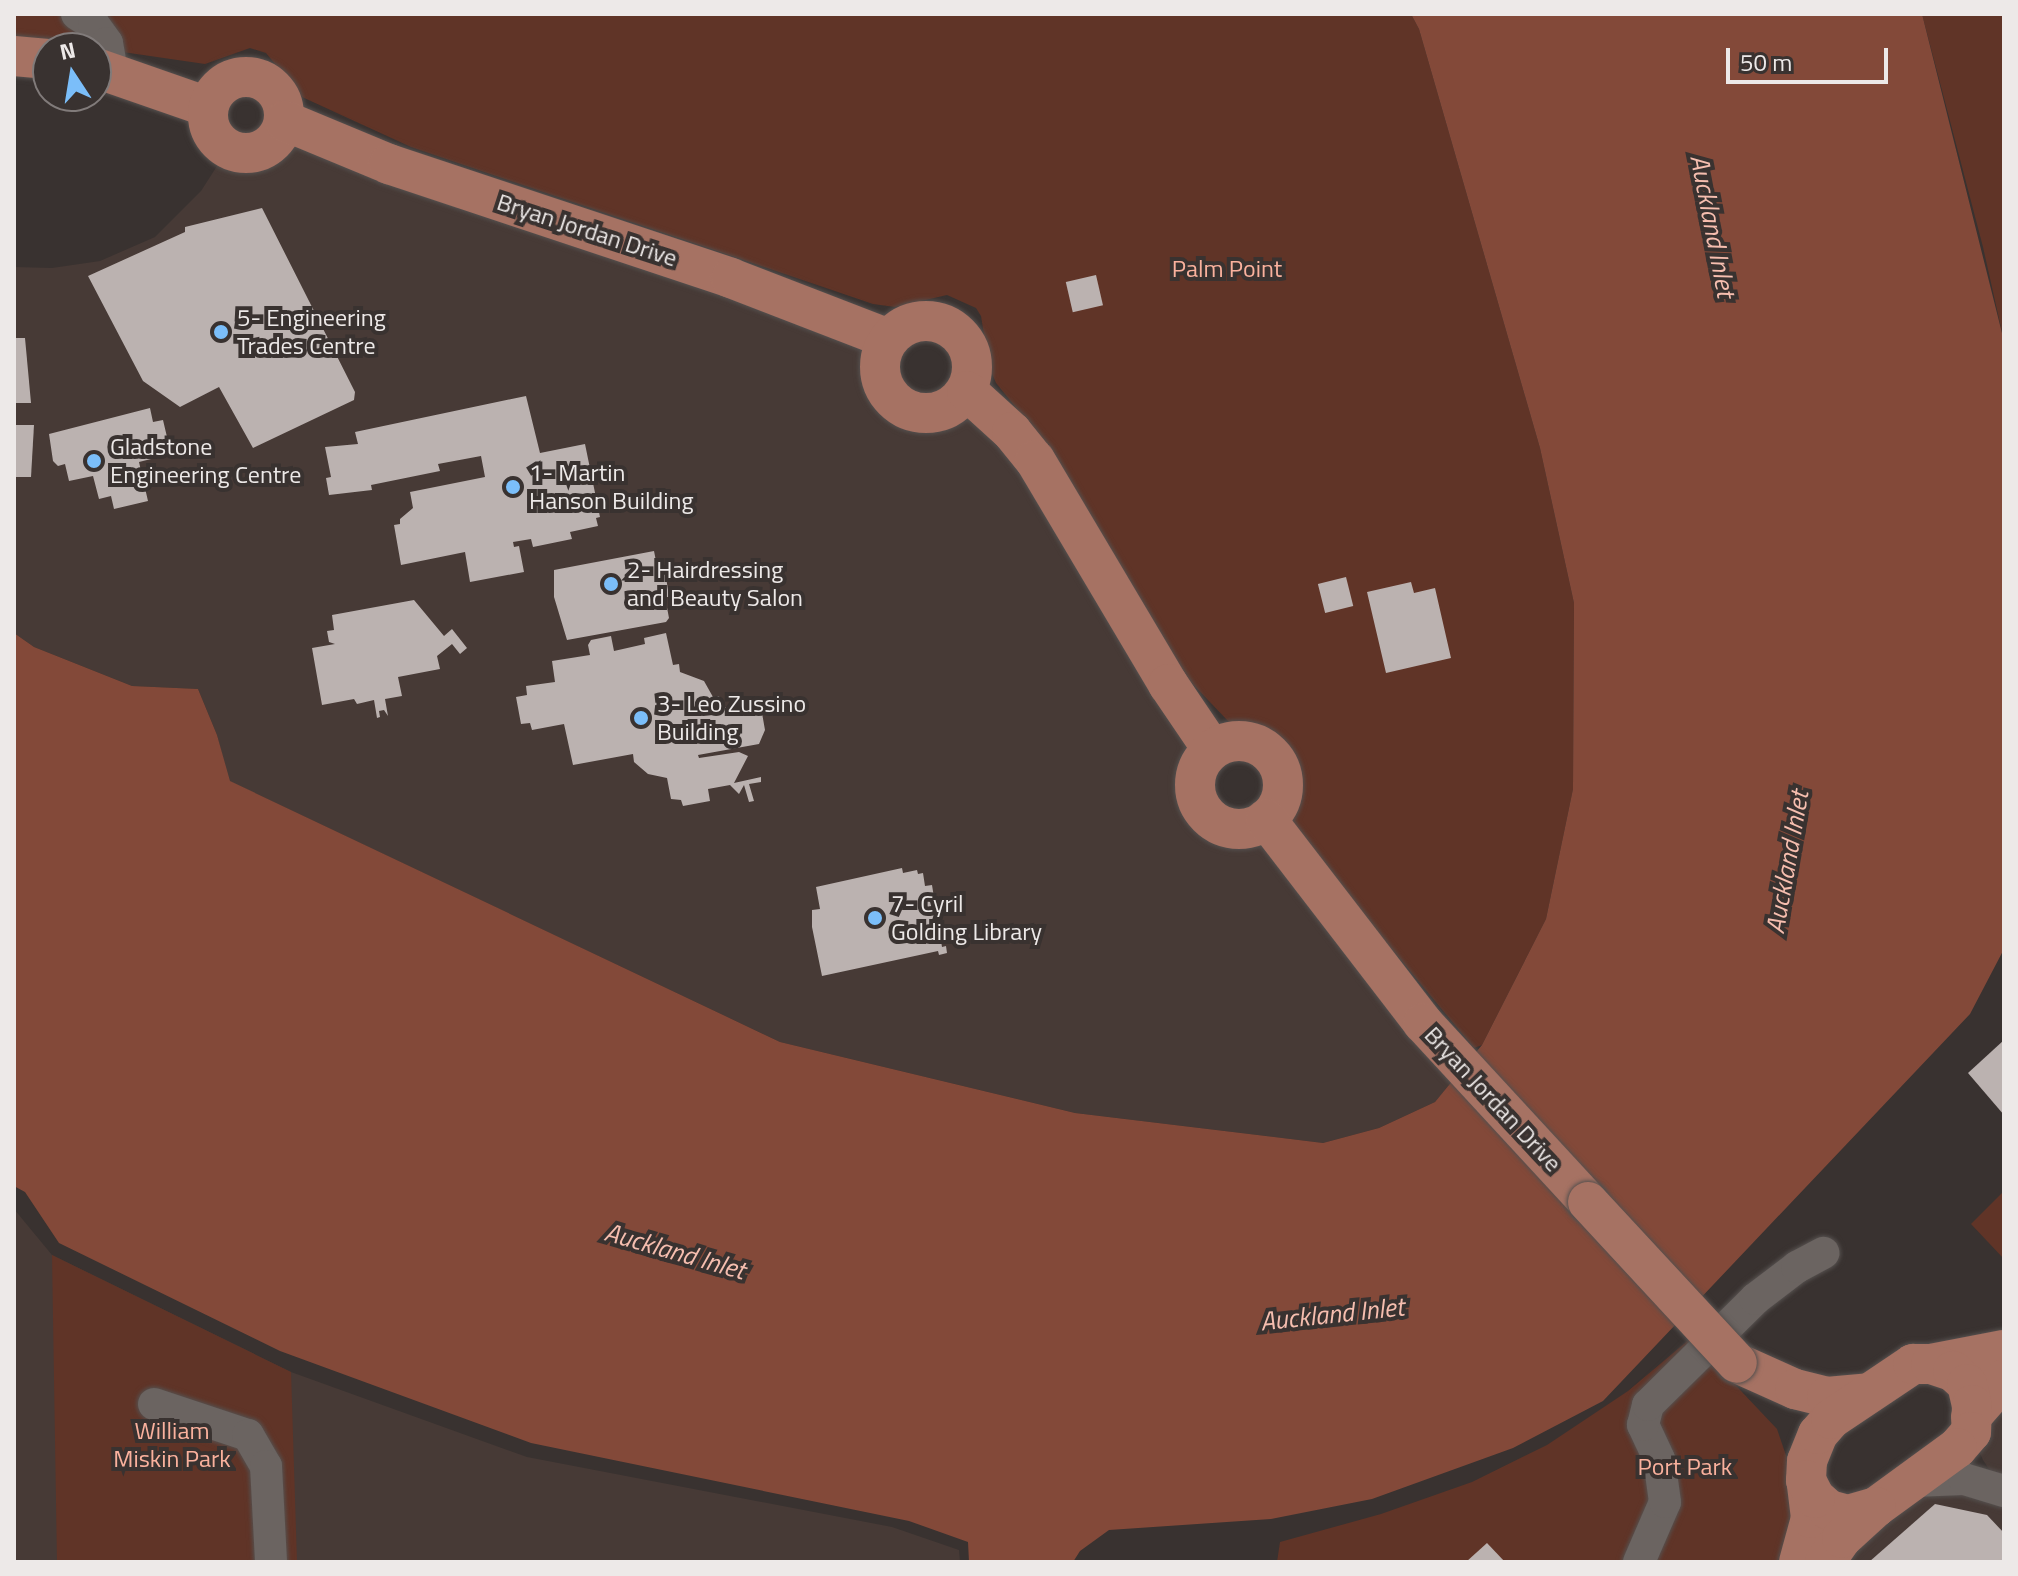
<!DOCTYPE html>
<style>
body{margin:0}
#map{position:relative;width:2018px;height:1576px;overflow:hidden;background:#393230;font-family:"Titillium Web",sans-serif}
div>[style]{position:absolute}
.built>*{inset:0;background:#473a36}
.green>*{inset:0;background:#603427}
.water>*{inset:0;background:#834939}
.building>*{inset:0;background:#bbb2b0;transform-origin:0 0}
.roads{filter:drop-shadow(0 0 2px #55504e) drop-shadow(0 0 2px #55504e)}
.minor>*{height:32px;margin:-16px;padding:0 16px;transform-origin:16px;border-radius:16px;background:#6b6461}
.major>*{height:40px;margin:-20px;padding:0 20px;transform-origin:20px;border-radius:20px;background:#a67263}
.major>.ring{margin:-20px;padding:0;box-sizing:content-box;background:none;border:40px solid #a67263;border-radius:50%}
.bridges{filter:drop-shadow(0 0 2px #55504e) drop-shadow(0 0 2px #55504e)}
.major-bridge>*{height:40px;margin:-20px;padding:0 20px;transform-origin:20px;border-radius:20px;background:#a67263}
.dots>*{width:22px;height:22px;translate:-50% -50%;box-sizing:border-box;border:4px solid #393230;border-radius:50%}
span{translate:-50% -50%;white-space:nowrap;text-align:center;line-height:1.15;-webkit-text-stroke:8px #393230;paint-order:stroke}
.street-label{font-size:24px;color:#ede9e8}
.park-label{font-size:24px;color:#fab19d}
.poi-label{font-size:24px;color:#ede9e8}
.left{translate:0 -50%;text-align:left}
.water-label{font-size:26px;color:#f6beaf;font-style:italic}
.frame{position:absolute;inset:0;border:16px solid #ede9e8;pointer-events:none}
.north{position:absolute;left:32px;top:32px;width:80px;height:80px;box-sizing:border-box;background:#393230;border:2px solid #817b7a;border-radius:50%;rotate:348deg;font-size:22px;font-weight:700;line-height:32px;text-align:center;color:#ede9e8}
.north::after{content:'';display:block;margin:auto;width:28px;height:36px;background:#7bbef9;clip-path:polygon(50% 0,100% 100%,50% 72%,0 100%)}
.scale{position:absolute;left:1726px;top:48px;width:162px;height:36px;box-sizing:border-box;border:4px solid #ede9e8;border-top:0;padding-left:10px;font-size:24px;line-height:28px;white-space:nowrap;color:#ede9e8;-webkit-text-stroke:6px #393230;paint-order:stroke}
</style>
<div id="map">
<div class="built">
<div style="clip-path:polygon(285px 121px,881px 354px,880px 372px,884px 388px,895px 402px,909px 411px,941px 412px,956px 404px,1012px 432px,1201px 760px,1195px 775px,1194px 791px,1199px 807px,1222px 826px,1253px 827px,1464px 1068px,1435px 1102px,1379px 1128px,1323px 1143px,1075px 1113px,780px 1042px,229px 781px,217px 735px,198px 689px,132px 686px,34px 647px,14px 633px,14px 267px,52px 268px,100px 261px,155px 237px,201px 191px,228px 149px,257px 152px,279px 135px)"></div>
<div style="clip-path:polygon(14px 1209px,52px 1255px,291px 1372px,527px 1457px,892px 1527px,959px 1550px,960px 1562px,14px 1562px)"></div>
<div style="clip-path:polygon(2004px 1386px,2004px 1562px,1831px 1562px,1929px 1470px,2003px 1490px,1983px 1460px,1971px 1432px)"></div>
</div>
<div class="green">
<div style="clip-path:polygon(14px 14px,1411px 14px,1419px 29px,1540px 448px,1574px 603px,1573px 789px,1546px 919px,1482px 1045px,1474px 1048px,1291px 828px,1297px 776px,1274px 742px,1229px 722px,1185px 676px,1059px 461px,996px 383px,989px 366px,981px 316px,976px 308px,947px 295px,895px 307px,873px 304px,411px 147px,302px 97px,266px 53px,250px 48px,205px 64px,33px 39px,14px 40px)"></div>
<div style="clip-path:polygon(1922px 14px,2004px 14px,2004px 341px,1983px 247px)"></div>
<div style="clip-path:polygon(2004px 1191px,2004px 1259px,1971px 1224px)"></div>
<div style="clip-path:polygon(52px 1255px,291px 1372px,297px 1562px,57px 1562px)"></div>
<div style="clip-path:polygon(1691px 1338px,1777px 1429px,1791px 1470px,1798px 1508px,1785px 1551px,1777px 1562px,1277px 1562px,1280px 1542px,1381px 1514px,1472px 1482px,1547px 1445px,1628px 1391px)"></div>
</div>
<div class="water">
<div style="clip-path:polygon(1411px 14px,1922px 14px,2004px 341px,2004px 949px,1970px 1014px,1603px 1401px,1513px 1448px,1372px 1499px,1271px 1519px,1109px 1530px,1080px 1551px,1073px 1562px,969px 1562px,968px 1542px,909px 1521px,531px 1443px,280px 1351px,59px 1243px,25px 1192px,14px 1186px,14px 633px,34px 647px,132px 686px,198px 689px,217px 735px,230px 781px,780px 1042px,1075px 1113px,1323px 1143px,1379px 1128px,1435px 1102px,1482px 1045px,1546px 919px,1573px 789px,1574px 603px,1540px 448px,1419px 29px)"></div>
</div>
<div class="building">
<div style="clip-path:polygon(262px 208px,355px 392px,354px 400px,253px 448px,219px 387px,180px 407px,143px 381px,88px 276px,185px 232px,185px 227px)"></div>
<div style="left:1096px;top:275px;width:31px;height:31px;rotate:77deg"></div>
<div style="clip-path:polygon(14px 338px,25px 338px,31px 403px,14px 403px)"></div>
<div style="clip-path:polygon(526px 396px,540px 453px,585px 444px,600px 517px,596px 518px,598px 526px,570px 532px,572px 539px,533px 547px,531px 539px,513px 542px,514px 547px,519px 546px,524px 572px,470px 582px,465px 552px,401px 565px,394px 525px,400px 524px,400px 519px,413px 508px,410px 492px,485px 477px,481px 456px,438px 464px,440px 471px,371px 485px,372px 490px,329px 495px,326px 478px,331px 477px,325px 447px,358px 444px,355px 432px)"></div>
<div style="clip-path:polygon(150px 408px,153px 422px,163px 420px,171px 454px,139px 462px,148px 501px,114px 509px,111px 496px,99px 499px,93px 476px,69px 481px,65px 464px,58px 466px,53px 461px,49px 434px)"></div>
<div style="clip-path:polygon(14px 425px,34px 425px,31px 477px,14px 477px)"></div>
<div style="clip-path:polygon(654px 551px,658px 571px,665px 570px,669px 597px,665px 597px,669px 618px,666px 622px,567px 640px,554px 597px,554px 570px)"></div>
<div style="left:1346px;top:577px;width:30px;height:29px;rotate:76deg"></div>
<div style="clip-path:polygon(1411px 582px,1414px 593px,1435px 588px,1451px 658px,1386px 673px,1367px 592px)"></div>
<div style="clip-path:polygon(414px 600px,444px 636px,452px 629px,467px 648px,460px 654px,452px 644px,437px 656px,440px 669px,398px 677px,402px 696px,385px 699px,388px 716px,384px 710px,379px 711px,380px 717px,377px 718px,374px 700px,357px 704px,354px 699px,322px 705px,312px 648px,335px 644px,329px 642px,327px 631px,334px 630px,332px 615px)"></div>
<div style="clip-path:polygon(666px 633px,673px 665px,679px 664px,680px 672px,704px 681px,713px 697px,719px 696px,722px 708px,747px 704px,755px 697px,758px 700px,750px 707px,762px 713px,765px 730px,759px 744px,698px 755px,699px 758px,739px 752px,748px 756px,734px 783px,761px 777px,761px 782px,749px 784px,754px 801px,749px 802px,744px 785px,739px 794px,730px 785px,708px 789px,710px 801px,683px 806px,681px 800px,671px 799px,667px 778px,648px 774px,634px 762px,633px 754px,573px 765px,564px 724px,532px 730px,530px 723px,521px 724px,516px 697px,527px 695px,526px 686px,555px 682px,552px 661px,590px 655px,588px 645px,591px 640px,611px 636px,614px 651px,645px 644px,644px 638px)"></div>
<div style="clip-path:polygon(902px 868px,903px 873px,917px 870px,918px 874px,923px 873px,925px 886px,932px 885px,942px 947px,946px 946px,947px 953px,939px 955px,938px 951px,822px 976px,812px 927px,812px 910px,820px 909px,816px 887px)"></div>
<div style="clip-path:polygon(2004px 1040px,2004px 1115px,1968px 1073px)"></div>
<div style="clip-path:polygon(1935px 1504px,1987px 1515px,2004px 1533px,2004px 1562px,1869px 1562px)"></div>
<div style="clip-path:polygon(1487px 1543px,1505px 1562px,1466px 1562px)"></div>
</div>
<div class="roads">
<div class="minor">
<div style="left:77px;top:14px;width:20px;rotate:33deg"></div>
<div style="left:94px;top:25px;width:22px;rotate:54deg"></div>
<div style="left:107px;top:43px;width:28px;rotate:80deg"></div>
<div style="left:154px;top:1404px;width:99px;rotate:18.3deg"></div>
<div style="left:248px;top:1435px;width:36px;rotate:60deg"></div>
<div style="left:266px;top:1466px;width:96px;rotate:87deg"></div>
<div style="left:1914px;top:1481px;width:50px;rotate:-2.3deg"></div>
<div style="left:1964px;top:1479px;width:42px;rotate:16.7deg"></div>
<div style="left:1639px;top:1562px;width:65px;rotate:-66.6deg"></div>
<div style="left:1665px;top:1502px;width:43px;rotate:-97.9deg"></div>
<div style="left:1659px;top:1459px;width:38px;rotate:-115deg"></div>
<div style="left:1643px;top:1425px;width:21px;rotate:-76deg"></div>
<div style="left:1648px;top:1405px;width:151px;rotate:-44.7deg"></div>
<div style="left:1755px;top:1299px;width:53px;rotate:-37.3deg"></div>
<div style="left:1797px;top:1267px;width:30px;rotate:-28deg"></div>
</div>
<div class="major">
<div style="left:14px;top:56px;width:34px;rotate:5deg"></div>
<div style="left:96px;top:68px;width:119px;rotate:19.2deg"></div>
<div class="ring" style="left:208px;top:77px;width:36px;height:36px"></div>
<div style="left:285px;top:121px;width:113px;rotate:22.5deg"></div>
<div style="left:389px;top:164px;width:360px;rotate:18.4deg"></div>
<div style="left:731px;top:278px;width:169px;rotate:21.1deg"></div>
<div class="ring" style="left:880px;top:321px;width:52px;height:52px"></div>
<div style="left:967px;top:391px;width:61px;rotate:42.3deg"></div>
<div style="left:1012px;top:432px;width:36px;rotate:51deg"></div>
<div style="left:1035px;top:460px;width:261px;rotate:59.3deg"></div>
<div style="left:1168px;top:684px;width:78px;rotate:55.9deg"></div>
<div class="ring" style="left:1195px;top:741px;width:48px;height:48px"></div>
<div style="left:1266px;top:819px;width:257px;rotate:52.4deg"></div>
<div style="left:1423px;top:1023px;width:243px;rotate:47.3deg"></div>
<div style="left:1737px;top:1363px;width:64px;rotate:24.1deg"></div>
<div style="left:1795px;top:1389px;width:33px;rotate:14deg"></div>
<div style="left:1827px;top:1397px;width:42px;rotate:-5.4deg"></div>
<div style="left:1931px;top:1364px;width:74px;rotate:-10.9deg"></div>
<div style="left:1971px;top:1417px;width:50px;rotate:-49deg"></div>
<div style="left:1799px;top:1562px;width:46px;rotate:-74.7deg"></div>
<div style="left:1811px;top:1518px;width:38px;rotate:-97deg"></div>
<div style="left:1806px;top:1480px;width:19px;rotate:-87deg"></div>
<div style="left:1807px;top:1461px;width:29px;rotate:-68deg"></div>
<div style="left:1818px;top:1434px;width:20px;rotate:-49deg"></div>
<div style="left:1831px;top:1419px;width:99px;rotate:-33.9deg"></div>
<div style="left:1913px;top:1364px;width:18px"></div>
<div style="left:1931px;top:1364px;width:23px;rotate:18deg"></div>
<div style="left:1953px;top:1371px;width:19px;rotate:43deg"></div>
<div style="left:1967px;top:1384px;width:22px;rotate:77deg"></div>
<div style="left:1972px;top:1405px;width:27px;rotate:92deg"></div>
<div style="left:1971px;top:1432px;width:21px;rotate:131deg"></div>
<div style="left:1957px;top:1448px;width:100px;rotate:143.9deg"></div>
<div style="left:1876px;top:1507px;width:29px;rotate:164deg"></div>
<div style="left:1848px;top:1515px;width:20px;rotate:-165deg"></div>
<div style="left:1829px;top:1510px;width:18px;rotate:-139deg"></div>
<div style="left:1815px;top:1498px;width:20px;rotate:-117deg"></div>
<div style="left:1825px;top:1562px;width:29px;rotate:-55deg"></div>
<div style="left:1842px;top:1538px;width:46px;rotate:-42.4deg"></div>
</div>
</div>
<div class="bridges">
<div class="major-bridge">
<div style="left:1588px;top:1202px;width:219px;rotate:47.2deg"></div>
</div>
</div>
<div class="dots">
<div style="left:221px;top:332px;background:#7bbef9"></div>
<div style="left:94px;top:461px;background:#7bbef9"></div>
<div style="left:513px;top:487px;background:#7bbef9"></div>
<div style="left:611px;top:584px;background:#7bbef9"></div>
<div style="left:641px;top:718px;background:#7bbef9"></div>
<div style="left:875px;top:918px;background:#7bbef9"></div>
</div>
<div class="street-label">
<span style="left:587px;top:230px;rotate:18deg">Bryan Jordan Drive</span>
<span style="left:1493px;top:1099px;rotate:47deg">Bryan Jordan Drive</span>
</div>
<div class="park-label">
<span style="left:1227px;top:269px">Palm Point</span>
<span style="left:172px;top:1445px">William<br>Miskin Park</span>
<span style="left:1685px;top:1467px">Port Park</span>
</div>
<div class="poi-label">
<span class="left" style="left:237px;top:332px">5- Engineering<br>Trades Centre</span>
<span class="left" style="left:110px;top:461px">Gladstone<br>Engineering Centre</span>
<span class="left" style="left:529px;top:487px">1- Martin<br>Hanson Building</span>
<span class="left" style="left:627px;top:584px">2- Hairdressing<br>and Beauty Salon</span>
<span class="left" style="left:657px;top:718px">3- Leo Zussino<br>Building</span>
<span class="left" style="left:891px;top:918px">7- Cyril<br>Golding Library</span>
</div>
<div class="water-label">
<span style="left:1713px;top:226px;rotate:79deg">Auckland Inlet</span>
<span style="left:1787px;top:862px;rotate:-80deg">Auckland Inlet</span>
<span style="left:675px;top:1251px;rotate:16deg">Auckland Inlet</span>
<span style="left:1332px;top:1314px;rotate:-6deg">Auckland Inlet</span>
</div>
<div class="frame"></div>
<div class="north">N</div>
<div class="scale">50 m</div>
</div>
